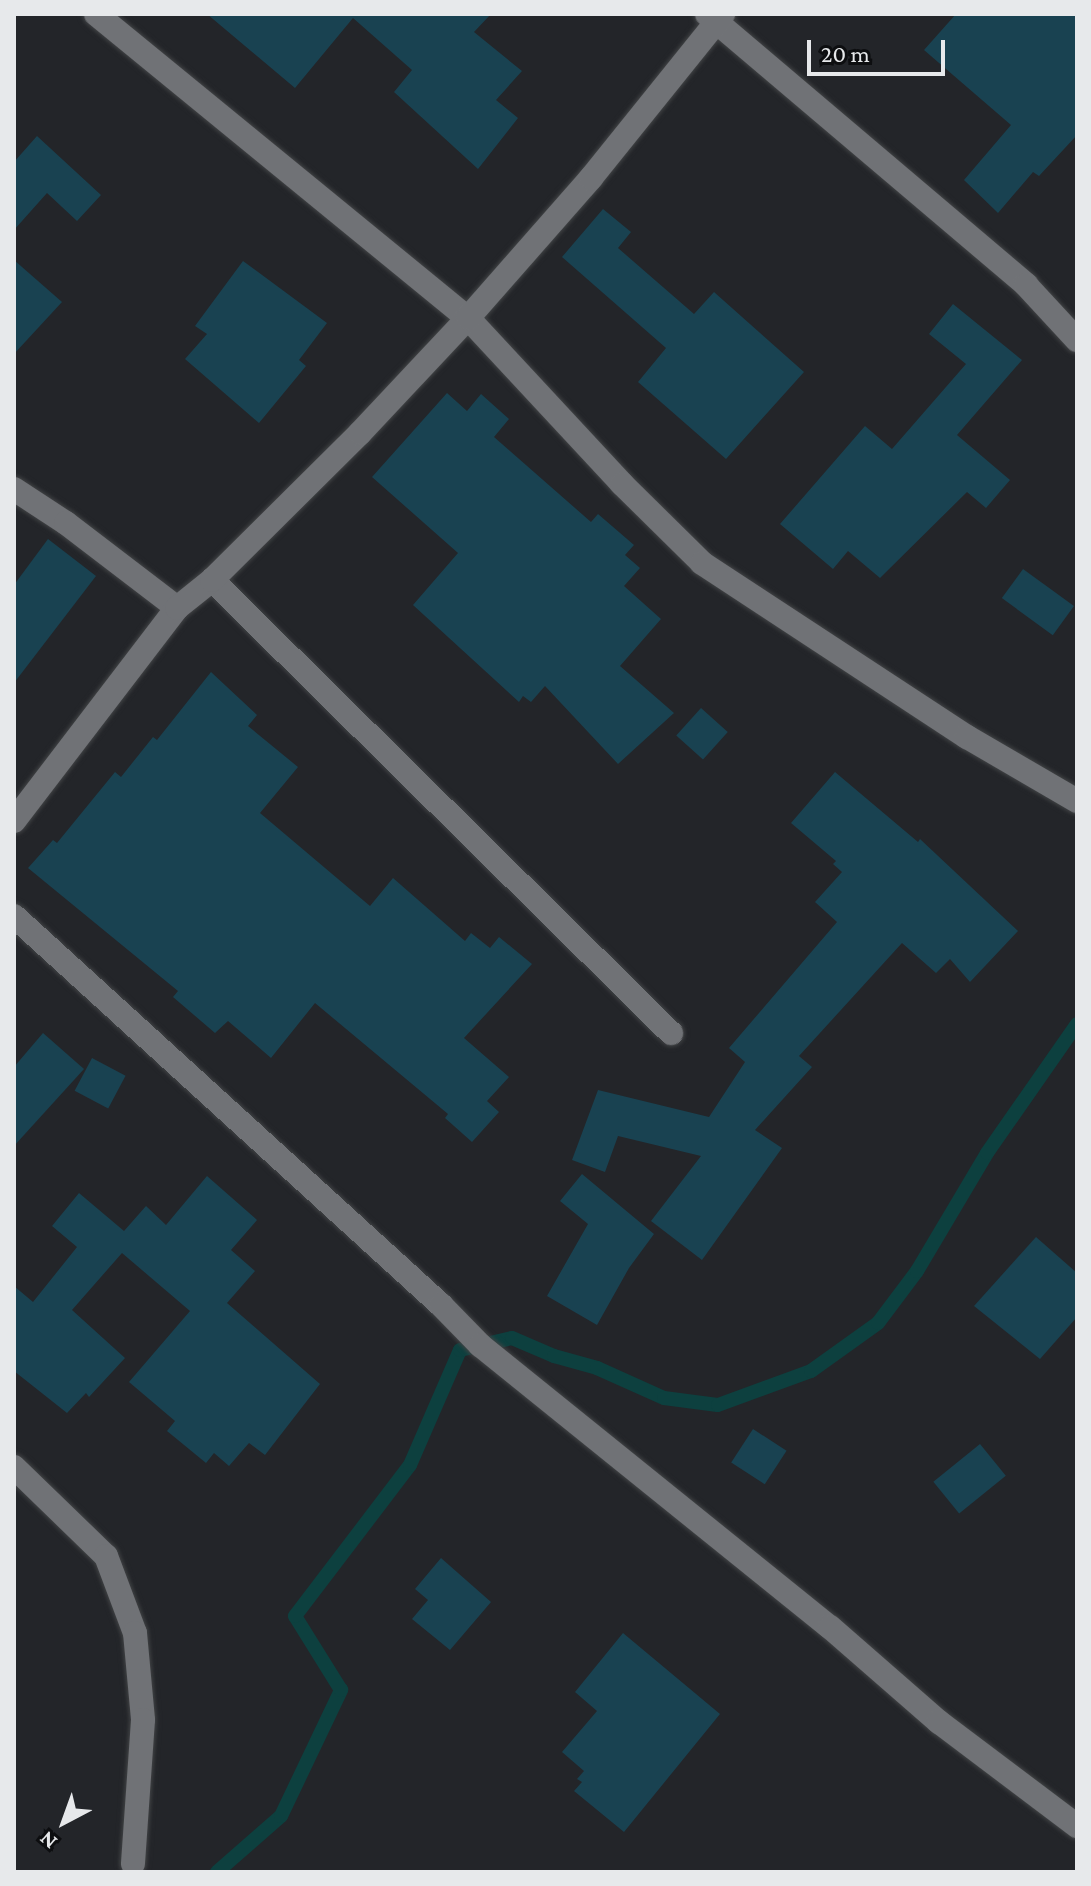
<!DOCTYPE html>
<style>
body{margin:0}
#map{position:relative;width:1091px;height:1886px;overflow:hidden;background:#232529;font-family:"Crimson Pro",serif}
div>[style]{position:absolute}
.stream>*{height:14px;margin:-7px;padding:0 7px;transform-origin:7px;border-radius:7px;background:#0d403f}
.building>*{inset:0;background:#194251;transform-origin:0 0}
.roads{filter:drop-shadow(0 0 2px #414345) drop-shadow(0 0 2px #414345)}
.street>*{height:24px;margin:-12px;padding:0 12px;transform-origin:12px;border-radius:12px;background:#707276}
span{translate:-50% -50%;white-space:nowrap;text-align:center;line-height:1.15;-webkit-text-stroke:7px #0d0e10;paint-order:stroke}
.frame{position:absolute;inset:0;border:16px solid #e7e9eb;pointer-events:none}
.north{position:absolute;left:24px;top:1782px;width:80px;height:80px;-webkit-text-stroke:6px #0d0e10;paint-order:stroke;rotate:221deg;font-size:22px;font-weight:700;line-height:32px;text-align:center;color:#e7e9eb}
.north::after{content:'';display:block;margin:auto;width:28px;height:36px;background:#e7e9eb;clip-path:polygon(50% 0,100% 100%,50% 72%,0 100%)}
.scale{position:absolute;left:807px;top:40px;width:138px;height:36px;box-sizing:border-box;border:4px solid #e7e9eb;border-top:0;padding-left:10px;font-size:24px;line-height:28px;white-space:nowrap;color:#e7e9eb;-webkit-text-stroke:6px #0d0e10;paint-order:stroke}
</style>
<div id="map">
<div class="stream">
<div style="left:217px;top:1872px;width:85px;rotate:-41.2deg"></div>
<div style="left:281px;top:1816px;width:140px;rotate:-64.5deg"></div>
<div style="left:341px;top:1690px;width:87px;rotate:-121.9deg"></div>
<div style="left:295px;top:1616px;width:190px;rotate:-52.7deg"></div>
<div style="left:410px;top:1465px;width:125px;rotate:-66.5deg"></div>
<div style="left:460px;top:1350px;width:53px;rotate:-13deg"></div>
<div style="left:512px;top:1338px;width:46px;rotate:23.2deg"></div>
<div style="left:554px;top:1356px;width:45px;rotate:15.6deg"></div>
<div style="left:597px;top:1368px;width:73px;rotate:24.1deg"></div>
<div style="left:664px;top:1398px;width:54px;rotate:7.4deg"></div>
<div style="left:718px;top:1405px;width:99px;rotate:-20.1deg"></div>
<div style="left:811px;top:1371px;width:82px;rotate:-35.6deg"></div>
<div style="left:878px;top:1323px;width:65px;rotate:-53.1deg"></div>
<div style="left:917px;top:1271px;width:137px;rotate:-59.3deg"></div>
<div style="left:987px;top:1153px;width:157px;rotate:-55.1deg"></div>
</div>
<div class="building">
<div style="clip-path:polygon(207px 14px,491px 14px,474px 32px,522px 71px,496px 100px,518px 118px,478px 169px,394px 92px,412px 70px,353px 18px,295px 88px)"></div>
<div style="clip-path:polygon(956px 14px,1077px 14px,1077px 135px,1039px 176px,1033px 172px,998px 213px,964px 180px,1011px 125px,924px 50px)"></div>
<div style="clip-path:polygon(37px 136px,101px 195px,77px 221px,47px 193px,14px 230px,14px 162px)"></div>
<div style="clip-path:polygon(603px 209px,631px 232px,618px 248px,694px 314px,714px 292px,804px 372px,726px 459px,638px 382px,666px 348px,562px 257px)"></div>
<div style="clip-path:polygon(14px 260px,62px 302px,14px 354px)"></div>
<div style="clip-path:polygon(243px 261px,327px 323px,299px 360px,306px 366px,259px 423px,185px 359px,207px 334px,195px 326px)"></div>
<div style="clip-path:polygon(953px 304px,1022px 360px,957px 435px,1010px 480px,986px 508px,967px 492px,880px 578px,848px 551px,833px 569px,780px 524px,865px 426px,892px 449px,966px 364px,929px 334px)"></div>
<div style="clip-path:polygon(447px 393px,467px 411px,481px 394px,509px 419px,494px 437px,591px 522px,598px 514px,634px 545px,625px 555px,640px 568px,624px 586px,661px 619px,620px 666px,674px 713px,618px 764px,545px 686px,531px 702px,523px 696px,519px 702px,413px 605px,458px 553px,372px 477px)"></div>
<div style="clip-path:polygon(48px 539px,96px 576px,14px 683px,14px 585px)"></div>
<div style="left:1023px;top:569px;width:63px;height:36px;rotate:36deg"></div>
<div style="clip-path:polygon(211px 672px,257px 715px,248px 726px,298px 767px,260px 813px,370px 906px,393px 878px,465px 941px,471px 933px,490px 948px,499px 937px,532px 964px,464px 1038px,509px 1077px,487px 1101px,499px 1112px,472px 1142px,445px 1118px,448px 1114px,315px 1003px,271px 1058px,228px 1021px,215px 1033px,173px 997px,178px 991px,28px 868px,53px 840px,57px 843px,115px 772px,121px 777px,153px 737px,157px 740px)"></div>
<div style="left:701px;top:708px;width:36px;height:37px;rotate:42deg"></div>
<div style="clip-path:polygon(835px 772px,918px 842px,920px 839px,1018px 931px,970px 982px,950px 959px,936px 973px,902px 943px,799px 1056px,812px 1067px,755px 1130px,782px 1148px,702px 1260px,651px 1221px,701px 1156px,618px 1136px,605px 1172px,572px 1160px,598px 1090px,709px 1117px,745px 1062px,729px 1048px,837px 922px,815px 902px,842px 872px,833px 864px,836px 861px,791px 823px)"></div>
<div style="clip-path:polygon(43px 1033px,84px 1069px,14px 1146px,14px 1067px)"></div>
<div style="left:92px;top:1058px;width:38px;height:37px;rotate:28deg"></div>
<div style="clip-path:polygon(582px 1174px,654px 1234px,629px 1268px,597px 1325px,547px 1296px,588px 1224px,560px 1201px)"></div>
<div style="clip-path:polygon(207px 1176px,257px 1220px,231px 1250px,255px 1271px,227px 1303px,320px 1384px,265px 1455px,249px 1443px,229px 1466px,214px 1453px,206px 1463px,167px 1431px,175px 1421px,129px 1382px,190px 1311px,122px 1253px,72px 1310px,125px 1358px,89px 1397px,86px 1393px,67px 1413px,14px 1371px,14px 1286px,33px 1302px,77px 1247px,52px 1226px,79px 1193px,124px 1231px,146px 1206px,166px 1225px)"></div>
<div style="clip-path:polygon(1036px 1237px,1077px 1273px,1077px 1317px,1040px 1359px,974px 1306px)"></div>
<div style="left:753px;top:1429px;width:40px;height:40px;rotate:33deg"></div>
<div style="left:980px;top:1444px;width:41px;height:60px;rotate:51deg"></div>
<div style="clip-path:polygon(441px 1558px,491px 1602px,450px 1650px,412px 1619px,428px 1600px,415px 1589px)"></div>
<div style="clip-path:polygon(623px 1633px,720px 1714px,624px 1832px,574px 1791px,582px 1782px,577px 1779px,584px 1771px,562px 1752px,597px 1711px,575px 1692px)"></div>
</div>
<div class="roads">
<div class="street">
<div style="left:96px;top:14px;width:480px;rotate:39.3deg"></div>
<div style="left:468px;top:318px;width:226px;rotate:47.1deg"></div>
<div style="left:622px;top:484px;width:112px;rotate:44.6deg"></div>
<div style="left:702px;top:563px;width:317px;rotate:33.3deg"></div>
<div style="left:967px;top:737px;width:127px;rotate:30.2deg"></div>
<div style="left:707px;top:14px;width:419px;rotate:40.3deg"></div>
<div style="left:1026px;top:285px;width:75px;rotate:47.2deg"></div>
<div style="left:14px;top:489px;width:62px;rotate:33.2deg"></div>
<div style="left:66px;top:523px;width:140px;rotate:37.4deg"></div>
<div style="left:212px;top:580px;width:645px;rotate:44.62deg"></div>
<div style="left:14px;top:821px;width:268px;rotate:-52.6deg"></div>
<div style="left:177px;top:608px;width:45px;rotate:-38.7deg"></div>
<div style="left:212px;top:580px;width:209px;rotate:-44.8deg"></div>
<div style="left:360px;top:433px;width:158px;rotate:-46.8deg"></div>
<div style="left:468px;top:318px;width:186px;rotate:-48.7deg"></div>
<div style="left:591px;top:178px;width:211px;rotate:-51.2deg"></div>
<div style="left:14px;top:916px;width:578px;rotate:42.33deg"></div>
<div style="left:441px;top:1305px;width:56px;rotate:45.7deg"></div>
<div style="left:480px;top:1345px;width:449px;rotate:38.9deg"></div>
<div style="left:830px;top:1627px;width:145px;rotate:41.1deg"></div>
<div style="left:939px;top:1722px;width:173px;rotate:37deg"></div>
<div style="left:14px;top:1467px;width:128px;rotate:44.1deg"></div>
<div style="left:106px;top:1556px;width:82px;rotate:69.4deg"></div>
<div style="left:135px;top:1633px;width:87px;rotate:84.7deg"></div>
<div style="left:143px;top:1720px;width:144px;rotate:94deg"></div>
</div>
</div>
<div class="frame"></div>
<div class="north">N</div>
<div class="scale">20 m</div>
</div>
